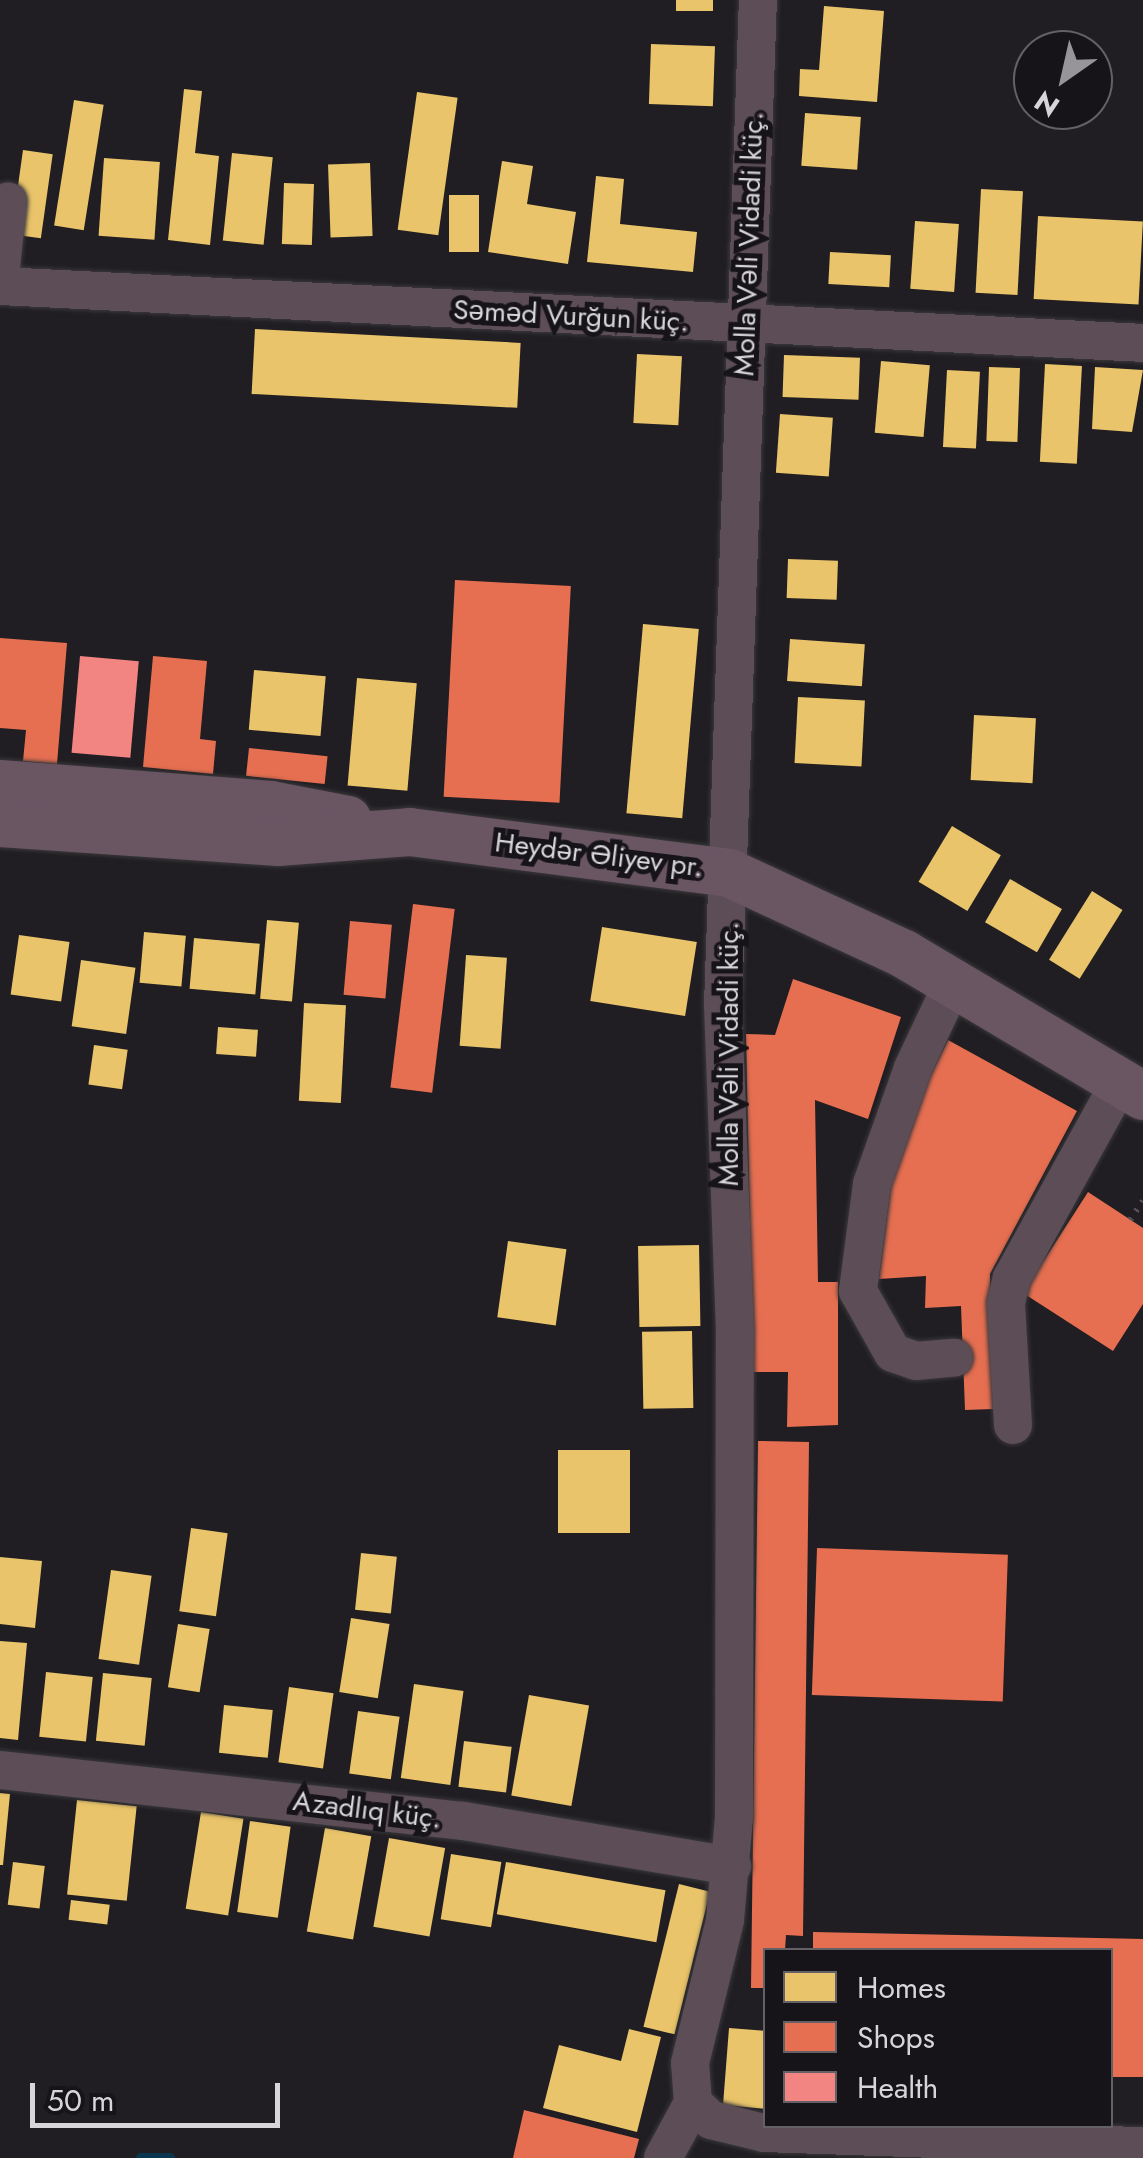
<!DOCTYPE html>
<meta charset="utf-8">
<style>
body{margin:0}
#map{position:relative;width:1143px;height:2158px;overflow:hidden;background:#201e22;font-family:Jost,sans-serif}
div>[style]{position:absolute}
.homes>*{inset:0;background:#e9c46a;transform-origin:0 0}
.shops>*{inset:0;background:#e76f51;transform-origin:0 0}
.health>*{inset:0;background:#f28482;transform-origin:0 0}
.stream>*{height:10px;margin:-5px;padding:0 5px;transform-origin:5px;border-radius:5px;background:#0b3650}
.path>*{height:6px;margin-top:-3px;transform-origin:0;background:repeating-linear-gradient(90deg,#594f56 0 2.5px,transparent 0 10.5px)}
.roads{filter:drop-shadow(0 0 2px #3a383b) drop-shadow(0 0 2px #3a383b)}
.minor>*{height:38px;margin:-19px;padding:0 19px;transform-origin:19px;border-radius:19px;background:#5c4d57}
.major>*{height:48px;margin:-24px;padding:0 24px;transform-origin:24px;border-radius:24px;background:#6a5563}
span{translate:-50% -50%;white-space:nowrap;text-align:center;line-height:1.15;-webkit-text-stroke:10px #171419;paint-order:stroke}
.street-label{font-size:28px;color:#d7d5d9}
.legend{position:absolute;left:763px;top:1948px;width:350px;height:180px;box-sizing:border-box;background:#171419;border:2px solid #646166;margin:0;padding:12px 18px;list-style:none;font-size:30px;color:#d7d5d9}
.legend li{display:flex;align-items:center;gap:20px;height:50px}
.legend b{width:50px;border:2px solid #646166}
.north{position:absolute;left:1013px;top:30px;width:100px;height:100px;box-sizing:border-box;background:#171419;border:2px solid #646166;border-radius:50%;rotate:214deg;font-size:28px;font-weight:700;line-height:40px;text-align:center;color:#d7d5d9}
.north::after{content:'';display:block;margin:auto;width:35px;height:45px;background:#979599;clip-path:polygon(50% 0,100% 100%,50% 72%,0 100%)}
.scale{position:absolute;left:30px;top:2083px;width:250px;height:45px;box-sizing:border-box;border:5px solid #d7d5d9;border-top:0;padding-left:12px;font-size:30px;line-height:35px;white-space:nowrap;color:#d7d5d9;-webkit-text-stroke:8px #171419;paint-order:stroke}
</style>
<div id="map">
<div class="homes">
<div style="left:676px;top:0;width:37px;height:11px"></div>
<div style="clip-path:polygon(824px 6px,884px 11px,877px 102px,799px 96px,800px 69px,819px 70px)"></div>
<div style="left:651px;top:44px;width:64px;height:60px;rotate:2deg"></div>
<div style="clip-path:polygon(184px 89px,202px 91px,195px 153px,219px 156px,210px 245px,168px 240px)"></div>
<div style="left:417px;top:92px;width:41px;height:139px;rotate:8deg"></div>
<div style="left:74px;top:100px;width:30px;height:127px;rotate:9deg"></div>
<div style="left:805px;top:113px;width:56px;height:53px;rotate:4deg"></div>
<div style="left:23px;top:150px;width:30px;height:85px;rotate:8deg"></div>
<div style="left:232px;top:153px;width:41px;height:88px;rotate:6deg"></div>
<div style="left:104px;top:158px;width:56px;height:78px;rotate:4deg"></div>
<div style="clip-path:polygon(502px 161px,533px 166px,527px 204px,576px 212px,568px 264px,488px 252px)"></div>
<div style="left:370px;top:163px;width:73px;height:42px;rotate:88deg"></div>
<div style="clip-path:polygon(596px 176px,624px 179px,620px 224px,697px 232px,693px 272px,587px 262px)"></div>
<div style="left:284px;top:183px;width:30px;height:61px;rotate:2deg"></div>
<div style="left:981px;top:189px;width:42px;height:104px;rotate:3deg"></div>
<div style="left:449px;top:195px;width:30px;height:57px"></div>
<div style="left:1038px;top:216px;width:105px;height:83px;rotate:3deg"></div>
<div style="left:915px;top:221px;width:44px;height:68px;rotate:4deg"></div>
<div style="left:830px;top:252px;width:61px;height:32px;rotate:3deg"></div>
<div style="left:255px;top:329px;width:266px;height:65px;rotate:3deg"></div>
<div style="left:637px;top:354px;width:45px;height:69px;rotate:3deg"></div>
<div style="left:784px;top:355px;width:76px;height:42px;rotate:2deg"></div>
<div style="left:881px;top:361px;width:49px;height:72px;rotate:5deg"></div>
<div style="left:1045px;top:364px;width:37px;height:98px;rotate:3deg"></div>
<div style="left:989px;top:367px;width:31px;height:74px;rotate:2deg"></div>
<div style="clip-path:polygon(1095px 367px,1143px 370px,1132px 432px,1092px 429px)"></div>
<div style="left:947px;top:370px;width:33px;height:77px;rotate:3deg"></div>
<div style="left:780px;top:414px;width:53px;height:59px;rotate:4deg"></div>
<div style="left:788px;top:559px;width:50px;height:39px;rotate:2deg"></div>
<div style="left:643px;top:624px;width:56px;height:190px;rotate:5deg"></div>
<div style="left:790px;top:639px;width:75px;height:42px;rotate:4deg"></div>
<div style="left:254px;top:670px;width:72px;height:60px;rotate:5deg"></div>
<div style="left:357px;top:678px;width:60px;height:108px;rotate:5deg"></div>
<div style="left:798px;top:697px;width:67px;height:66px;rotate:3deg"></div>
<div style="left:974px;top:715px;width:62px;height:65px;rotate:3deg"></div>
<div style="left:952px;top:826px;width:57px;height:65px;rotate:31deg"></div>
<div style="left:1010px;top:879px;width:60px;height:50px;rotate:30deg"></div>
<div style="left:1092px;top:891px;width:36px;height:81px;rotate:32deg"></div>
<div style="left:267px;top:920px;width:32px;height:79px;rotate:5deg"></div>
<div style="left:602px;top:927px;width:96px;height:75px;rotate:9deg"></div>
<div style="left:144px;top:932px;width:42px;height:51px;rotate:5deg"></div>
<div style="left:19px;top:935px;width:51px;height:60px;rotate:8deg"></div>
<div style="left:194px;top:938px;width:66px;height:51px;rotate:5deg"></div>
<div style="left:466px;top:955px;width:41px;height:91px;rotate:4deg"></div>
<div style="left:81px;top:960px;width:55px;height:67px;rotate:8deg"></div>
<div style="left:304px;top:1003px;width:42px;height:98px;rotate:3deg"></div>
<div style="left:218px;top:1027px;width:40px;height:27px;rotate:4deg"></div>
<div style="left:94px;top:1045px;width:34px;height:40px;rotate:8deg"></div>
<div style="left:508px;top:1241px;width:59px;height:77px;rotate:8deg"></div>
<div style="left:699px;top:1245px;width:81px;height:61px;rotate:89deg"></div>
<div style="left:692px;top:1331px;width:77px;height:50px;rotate:89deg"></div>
<div style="left:558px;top:1450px;width:72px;height:83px"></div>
<div style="left:191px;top:1528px;width:37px;height:84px;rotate:8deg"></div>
<div style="left:361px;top:1553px;width:36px;height:57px;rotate:6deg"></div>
<div style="clip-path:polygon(0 1557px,42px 1561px,35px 1628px,0 1624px)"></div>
<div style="left:111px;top:1570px;width:41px;height:90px;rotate:8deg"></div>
<div style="left:351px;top:1618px;width:39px;height:75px;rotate:9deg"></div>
<div style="left:178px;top:1624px;width:32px;height:64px;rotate:9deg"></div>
<div style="clip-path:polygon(0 1641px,27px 1643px,18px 1740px,0 1738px)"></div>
<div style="left:46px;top:1672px;width:47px;height:65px;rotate:6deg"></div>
<div style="left:103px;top:1673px;width:49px;height:68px;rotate:6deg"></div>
<div style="left:414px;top:1684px;width:50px;height:95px;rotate:8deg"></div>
<div style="left:289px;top:1687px;width:45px;height:76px;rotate:8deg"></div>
<div style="left:529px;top:1695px;width:61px;height:102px;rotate:10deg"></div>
<div style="left:224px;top:1705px;width:49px;height:48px;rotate:6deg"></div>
<div style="left:358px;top:1711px;width:42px;height:63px;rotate:8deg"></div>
<div style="left:464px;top:1741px;width:48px;height:46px;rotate:7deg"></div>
<div style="clip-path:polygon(0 1793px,10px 1794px,3px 1865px,0 1865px)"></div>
<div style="left:77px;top:1800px;width:60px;height:95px;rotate:6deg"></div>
<div style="left:201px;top:1812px;width:43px;height:98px;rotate:9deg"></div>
<div style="left:250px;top:1821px;width:41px;height:92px;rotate:8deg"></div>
<div style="left:325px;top:1828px;width:47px;height:105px;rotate:10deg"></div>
<div style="left:389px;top:1838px;width:57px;height:90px;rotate:10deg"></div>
<div style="left:451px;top:1854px;width:51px;height:66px;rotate:9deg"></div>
<div style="left:13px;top:1862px;width:32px;height:43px;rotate:7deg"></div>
<div style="left:506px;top:1862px;width:162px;height:53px;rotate:10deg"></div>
<div style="left:679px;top:1884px;width:32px;height:147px;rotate:14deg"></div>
<div style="left:71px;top:1900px;width:39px;height:20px;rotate:7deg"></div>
<div style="clip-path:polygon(729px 2028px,766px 2031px,766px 2109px,723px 2105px)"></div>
<div style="clip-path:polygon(629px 2029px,661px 2037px,637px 2132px,543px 2108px,559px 2045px,621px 2061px)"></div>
</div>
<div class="shops">
<div style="left:455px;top:580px;width:116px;height:217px;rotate:3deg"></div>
<div style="clip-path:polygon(0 638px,67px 643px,57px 764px,23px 761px,26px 730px,0 728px)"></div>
<div style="clip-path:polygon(153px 656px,207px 661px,200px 739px,216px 741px,213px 774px,143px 767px)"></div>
<div style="left:249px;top:748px;width:79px;height:28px;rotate:6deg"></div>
<div style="left:413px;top:904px;width:42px;height:185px;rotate:7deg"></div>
<div style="left:350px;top:921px;width:42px;height:74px;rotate:5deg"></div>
<div style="clip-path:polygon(793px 979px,901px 1017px,868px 1119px,815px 1100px,818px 1282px,838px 1282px,838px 1425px,787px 1427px,788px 1372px,753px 1372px,746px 1034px,775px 1035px)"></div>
<div style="clip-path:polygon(948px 1040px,1077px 1111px,990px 1274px,993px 1409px,965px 1410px,961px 1306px,925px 1308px,926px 1276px,879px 1279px,896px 1145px)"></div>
<div style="clip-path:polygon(1088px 1192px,1143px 1228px,1143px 1304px,1113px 1351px,1023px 1293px)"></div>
<div style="clip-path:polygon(758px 1441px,809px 1442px,803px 1936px,786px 1935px,785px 1950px,766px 1950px,766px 1988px,751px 1988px)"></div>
<div style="left:817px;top:1548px;width:191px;height:147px;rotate:2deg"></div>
<div style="clip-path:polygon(813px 1932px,1143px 1939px,1143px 2077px,1110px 2077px,1110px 1950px,813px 1950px)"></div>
<div style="clip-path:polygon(524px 2110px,639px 2139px,634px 2158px,513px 2158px)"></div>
</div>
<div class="health">
<div style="left:80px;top:656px;width:59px;height:97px;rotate:5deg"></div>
</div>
<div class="stream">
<div style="left:141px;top:2158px;width:29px"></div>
</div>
<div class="path">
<div style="left:1130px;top:1220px;width:23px;rotate:-56deg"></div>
</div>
<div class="roads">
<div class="minor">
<div style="left:0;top:277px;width:76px;rotate:-84deg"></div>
<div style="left:0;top:286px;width:1144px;rotate:2.85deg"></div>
<div style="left:953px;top:983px;width:94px;rotate:115.2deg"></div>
<div style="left:913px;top:1068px;width:123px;rotate:109.5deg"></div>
<div style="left:872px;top:1184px;width:108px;rotate:97.5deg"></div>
<div style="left:858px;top:1291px;width:71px;rotate:60.6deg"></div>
<div style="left:893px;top:1353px;width:24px;rotate:19deg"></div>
<div style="left:916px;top:1361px;width:38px;rotate:-5deg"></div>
<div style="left:1013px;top:1425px;width:122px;rotate:-93.3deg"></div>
<div style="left:1006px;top:1303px;width:26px;rotate:-77deg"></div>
<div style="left:1012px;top:1278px;width:224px;rotate:-61.1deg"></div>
<div style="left:0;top:1770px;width:466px;rotate:6.3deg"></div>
<div style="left:463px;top:1821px;width:273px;rotate:9.5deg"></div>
<div style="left:693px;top:2103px;width:40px;rotate:-94.3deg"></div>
<div style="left:690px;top:2063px;width:147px;rotate:-76.2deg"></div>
<div style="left:725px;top:1920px;width:102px;rotate:-85deg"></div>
<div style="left:734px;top:1818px;width:486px;rotate:-89.9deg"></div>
<div style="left:735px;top:1332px;width:327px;rotate:-92.1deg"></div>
<div style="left:723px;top:1005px;width:1006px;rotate:-88.01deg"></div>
<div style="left:693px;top:2103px;width:25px;rotate:43deg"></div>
<div style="left:711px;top:2120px;width:55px;rotate:13.8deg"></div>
<div style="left:764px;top:2133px;width:379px;rotate:2deg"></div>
<div style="left:663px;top:2158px;width:63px;rotate:-61.4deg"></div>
</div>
<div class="major">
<div style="left:0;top:784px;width:272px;rotate:4.4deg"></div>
<div style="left:271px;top:805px;width:78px;rotate:11deg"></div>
<div style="left:0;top:823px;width:279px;rotate:3.9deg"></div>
<div style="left:278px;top:842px;width:132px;rotate:-4.3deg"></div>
<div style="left:410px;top:832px;width:322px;rotate:7.3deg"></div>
<div style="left:729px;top:873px;width:193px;rotate:24.8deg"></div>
<div style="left:904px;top:954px;width:278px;rotate:30.7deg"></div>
</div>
</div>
<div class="street-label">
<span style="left:749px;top:244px;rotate:-88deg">Molla Vəli Vidadi küç.</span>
<span style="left:571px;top:316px;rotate:3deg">Səməd Vurğun küç.</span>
<span style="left:599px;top:855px;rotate:7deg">Heydər Əliyev pr.</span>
<span style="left:729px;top:1054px;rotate:-90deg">Molla Vəli Vidadi küç.</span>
<span style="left:367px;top:1810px;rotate:7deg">Azadlıq küç.</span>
</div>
<ul class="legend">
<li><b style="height:28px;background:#e9c46a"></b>Homes</li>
<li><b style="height:28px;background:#e76f51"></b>Shops</li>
<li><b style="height:28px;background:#f28482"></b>Health</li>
</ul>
<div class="north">N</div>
<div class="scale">50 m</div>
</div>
